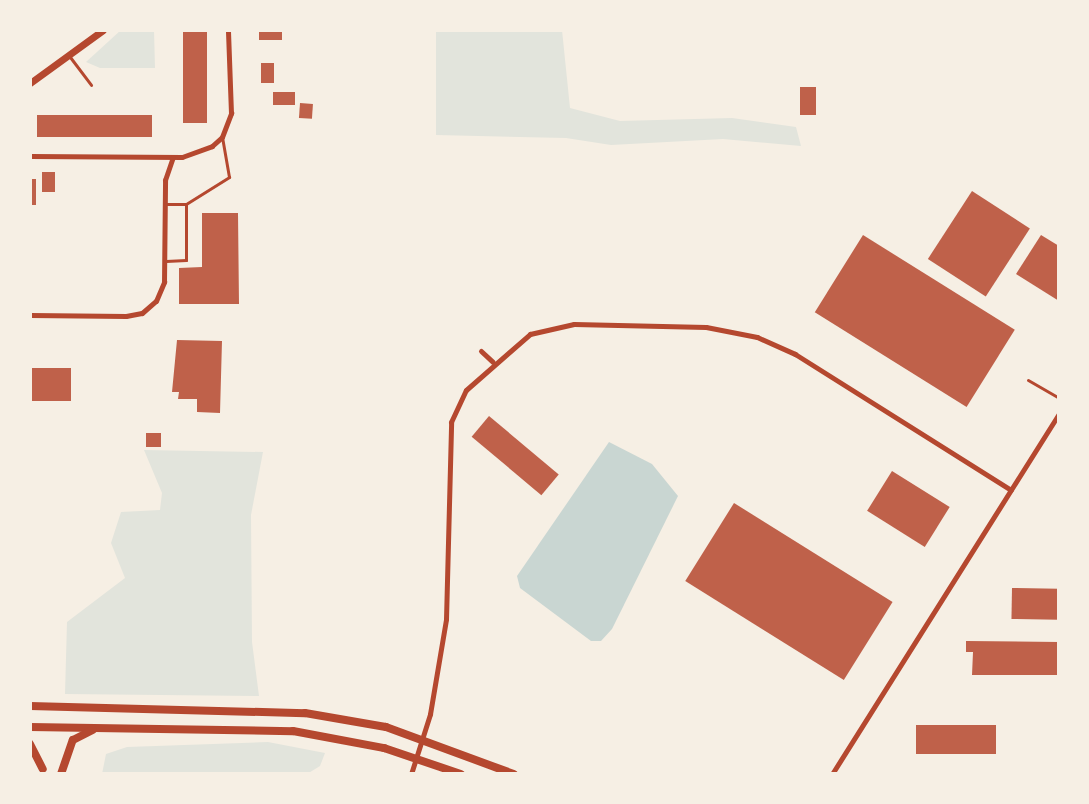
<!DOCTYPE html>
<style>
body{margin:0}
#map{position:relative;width:1089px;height:804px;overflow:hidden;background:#f6efe4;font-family:"DejaVu Sans",sans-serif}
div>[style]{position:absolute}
.green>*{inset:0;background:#e2e4dc}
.water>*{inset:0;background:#c9d6d2}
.building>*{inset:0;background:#bf614a;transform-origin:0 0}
.service>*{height:3px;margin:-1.5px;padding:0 1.5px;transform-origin:1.5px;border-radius:1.5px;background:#b5482f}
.minor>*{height:5px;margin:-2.5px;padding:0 2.5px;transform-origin:2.5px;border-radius:2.5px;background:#b5482f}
.tertiary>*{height:7px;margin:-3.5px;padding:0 3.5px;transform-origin:3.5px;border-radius:3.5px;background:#b5482f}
.secondary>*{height:8px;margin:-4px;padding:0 4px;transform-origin:4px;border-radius:4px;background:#b5482f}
span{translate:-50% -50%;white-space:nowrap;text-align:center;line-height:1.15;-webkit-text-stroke:6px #f6efe4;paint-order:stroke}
.frame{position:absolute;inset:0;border:32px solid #f6efe4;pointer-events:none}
</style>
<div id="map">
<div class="green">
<div style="clip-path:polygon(121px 30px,154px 30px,155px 68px,100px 68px,86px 62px)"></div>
<div style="clip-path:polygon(436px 30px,562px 30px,570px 108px,620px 121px,732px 118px,796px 127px,801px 146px,723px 139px,611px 145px,566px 138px,436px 135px)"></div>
<div style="clip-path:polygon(144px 450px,263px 452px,251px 515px,252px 642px,259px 696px,65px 694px,67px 622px,125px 578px,111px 543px,121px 512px,160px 510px,162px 493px)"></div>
<div style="clip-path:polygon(268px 742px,325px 753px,320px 766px,307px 774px,102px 774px,106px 754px,127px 747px)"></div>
</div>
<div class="water">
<div style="clip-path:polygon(609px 442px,652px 464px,678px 496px,612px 629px,601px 641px,591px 641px,520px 588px,517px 576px)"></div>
</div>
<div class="building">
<div style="left:183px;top:30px;width:24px;height:93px"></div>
<div style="left:259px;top:30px;width:23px;height:10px"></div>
<div style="left:261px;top:63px;width:13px;height:20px"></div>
<div style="left:800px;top:87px;width:16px;height:28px"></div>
<div style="left:273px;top:92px;width:22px;height:13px"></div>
<div style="left:300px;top:103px;width:13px;height:15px;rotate:4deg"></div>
<div style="left:37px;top:115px;width:115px;height:22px"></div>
<div style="left:42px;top:172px;width:13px;height:20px"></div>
<div style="left:30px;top:179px;width:6px;height:26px"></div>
<div style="left:972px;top:191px;width:69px;height:81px;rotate:33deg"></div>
<div style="clip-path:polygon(202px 213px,238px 213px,239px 304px,179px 304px,179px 268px,202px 267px)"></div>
<div style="left:863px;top:235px;width:179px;height:91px;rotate:32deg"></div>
<div style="clip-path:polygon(1041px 235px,1059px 246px,1059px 301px,1016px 274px)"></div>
<div style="clip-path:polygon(177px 340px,222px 341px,220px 413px,197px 412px,197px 399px,178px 399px,179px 392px,172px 392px)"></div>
<div style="left:30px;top:368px;width:41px;height:33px"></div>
<div style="left:489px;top:416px;width:91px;height:27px;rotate:40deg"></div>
<div style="left:146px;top:433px;width:15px;height:14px"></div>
<div style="left:892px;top:471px;width:68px;height:47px;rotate:32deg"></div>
<div style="left:734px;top:503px;width:187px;height:92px;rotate:32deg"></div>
<div style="left:1012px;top:588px;width:47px;height:31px;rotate:1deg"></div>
<div style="clip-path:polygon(966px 641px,1059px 642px,1059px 675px,972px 675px,973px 652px,966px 652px)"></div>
<div style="left:916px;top:725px;width:80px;height:29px"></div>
</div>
<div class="service">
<div style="left:70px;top:57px;width:35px;rotate:53deg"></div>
<div style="left:165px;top:204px;width:21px"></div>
<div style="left:186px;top:204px;width:56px;rotate:90deg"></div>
<div style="left:186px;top:260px;width:20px;rotate:177deg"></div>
<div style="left:186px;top:204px;width:51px;rotate:-32.1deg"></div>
<div style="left:229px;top:177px;width:41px;rotate:-99.9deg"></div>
<div style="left:1028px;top:380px;width:36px;rotate:30deg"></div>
</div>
<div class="minor">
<div style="left:30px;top:156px;width:152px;rotate:0.4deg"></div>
<div style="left:182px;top:157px;width:32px;rotate:-20deg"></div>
<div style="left:212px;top:146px;width:13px;rotate:-42deg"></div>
<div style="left:222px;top:137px;width:26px;rotate:-69deg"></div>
<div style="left:231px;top:113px;width:83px;rotate:-92.1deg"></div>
<div style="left:30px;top:315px;width:96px;rotate:0.6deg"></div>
<div style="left:126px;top:316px;width:16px;rotate:-11deg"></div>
<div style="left:142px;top:313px;width:18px;rotate:-41deg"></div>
<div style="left:156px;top:301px;width:21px;rotate:-67deg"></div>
<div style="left:164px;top:282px;width:102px;rotate:-89.4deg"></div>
<div style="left:165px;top:180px;width:24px;rotate:-71deg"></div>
<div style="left:481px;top:351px;width:16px;rotate:43deg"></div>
<div style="left:411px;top:774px;width:63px;rotate:-72.4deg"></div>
<div style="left:430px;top:714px;width:96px;rotate:-80.4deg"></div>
<div style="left:446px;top:619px;width:197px;rotate:-88.5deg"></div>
<div style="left:451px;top:422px;width:35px;rotate:-65deg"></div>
<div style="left:466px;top:390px;width:85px;rotate:-41.2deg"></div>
<div style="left:530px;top:334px;width:45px;rotate:-12.8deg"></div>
<div style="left:574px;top:324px;width:132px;rotate:1.3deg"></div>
<div style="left:706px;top:327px;width:52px;rotate:11.1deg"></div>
<div style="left:757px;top:337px;width:42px;rotate:24.1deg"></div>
<div style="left:795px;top:354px;width:255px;rotate:32.2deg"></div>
<div style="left:832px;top:774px;width:426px;rotate:-57.8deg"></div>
</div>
<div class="tertiary">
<div style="left:30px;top:83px;width:90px;rotate:-36deg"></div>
</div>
<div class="secondary">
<div style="left:30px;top:706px;width:275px;rotate:1.5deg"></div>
<div style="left:305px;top:713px;width:82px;rotate:9.8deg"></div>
<div style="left:386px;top:727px;width:136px;rotate:20.2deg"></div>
<div style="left:30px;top:727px;width:263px;rotate:0.9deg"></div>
<div style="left:293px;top:731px;width:93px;rotate:10.6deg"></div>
<div style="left:384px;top:748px;width:81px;rotate:18.7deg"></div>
<div style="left:30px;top:744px;width:28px;rotate:63deg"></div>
<div style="left:61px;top:774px;width:36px;rotate:-71deg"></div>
<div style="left:73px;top:740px;width:22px;rotate:-27deg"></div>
</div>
<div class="frame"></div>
</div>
